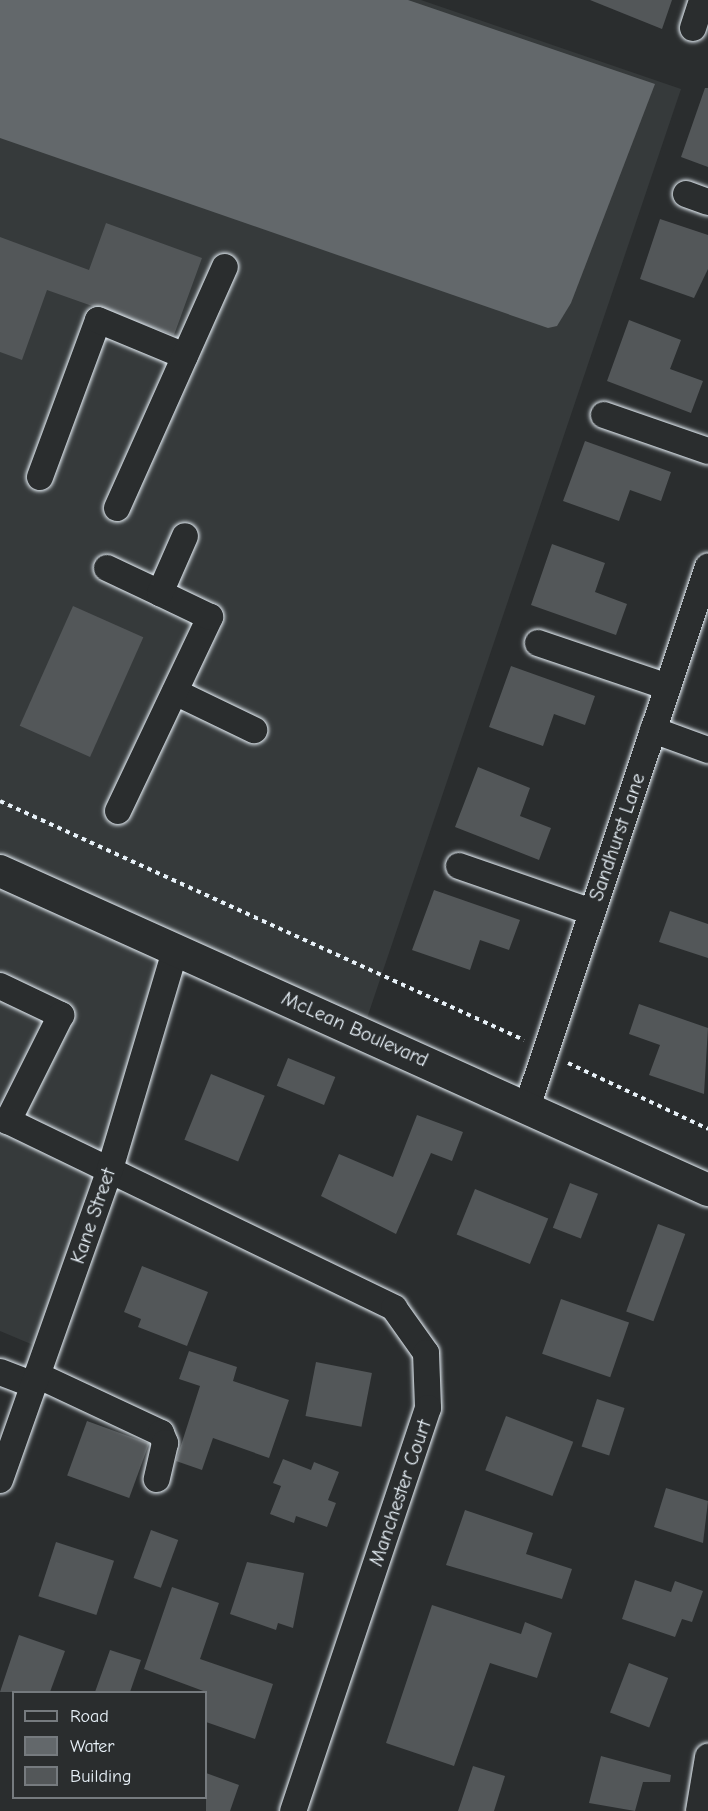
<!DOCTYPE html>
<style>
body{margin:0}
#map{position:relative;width:708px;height:1811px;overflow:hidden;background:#2a2d2e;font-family:"Comic Neue",sans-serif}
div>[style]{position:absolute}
.built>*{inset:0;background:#363a3b}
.water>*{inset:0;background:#63686b}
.building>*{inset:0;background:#535759;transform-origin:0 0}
.path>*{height:4px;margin-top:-2px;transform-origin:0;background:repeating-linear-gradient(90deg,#e8f1f8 0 4.5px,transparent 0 9px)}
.roads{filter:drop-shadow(0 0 2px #e8f1f8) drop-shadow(0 0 2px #e8f1f8)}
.minor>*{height:26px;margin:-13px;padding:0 13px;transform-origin:13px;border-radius:13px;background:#2a2d2e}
.major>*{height:32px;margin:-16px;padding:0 16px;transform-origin:16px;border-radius:16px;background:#2a2d2e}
span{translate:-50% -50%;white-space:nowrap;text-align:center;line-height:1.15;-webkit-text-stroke:4.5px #2a2d2e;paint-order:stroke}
.street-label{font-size:20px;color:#e8f1f8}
.legend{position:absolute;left:12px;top:1691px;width:195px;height:108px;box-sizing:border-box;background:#2a2d2e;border:2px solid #767b7f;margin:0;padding:8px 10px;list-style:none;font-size:18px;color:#e8f1f8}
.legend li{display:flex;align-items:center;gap:12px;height:30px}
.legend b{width:30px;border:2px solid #767b7f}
</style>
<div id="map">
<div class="built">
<div style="clip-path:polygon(0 0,421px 0,681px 89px,366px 1021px,0 858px)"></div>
<div style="clip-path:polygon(0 880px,167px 954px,38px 1347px,0 1331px)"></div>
</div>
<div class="water">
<div style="clip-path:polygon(0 0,408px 0,655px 84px,571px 303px,557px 326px,548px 328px,0 138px)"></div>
</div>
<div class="building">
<div style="clip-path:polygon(590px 0,672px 0,662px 29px)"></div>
<div style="clip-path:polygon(705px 88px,708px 88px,708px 167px,681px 157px)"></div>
<div style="clip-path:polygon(660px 219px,708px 235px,708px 269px,694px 298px,640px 279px)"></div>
<div style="clip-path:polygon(106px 223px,202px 258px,174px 335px,47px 290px,22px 360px,0 352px,0 237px,89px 270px)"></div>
<div style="clip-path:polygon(629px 320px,681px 340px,670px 369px,703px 381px,691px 413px,607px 381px)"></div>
<div style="clip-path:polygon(585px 441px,671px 472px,661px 501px,630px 490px,619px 521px,563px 501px)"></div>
<div style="clip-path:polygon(552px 544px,605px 563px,595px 592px,627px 604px,616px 635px,531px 605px)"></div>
<div style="left:73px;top:606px;width:77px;height:131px;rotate:24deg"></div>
<div style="clip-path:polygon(511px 666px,595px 696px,585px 725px,554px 714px,543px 746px,489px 727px)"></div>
<div style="clip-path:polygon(478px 767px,530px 788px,520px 816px,551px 828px,539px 860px,455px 827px)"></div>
<div style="clip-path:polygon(434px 890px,520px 920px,509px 950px,480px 940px,470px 970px,412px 950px)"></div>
<div style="clip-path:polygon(670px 911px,708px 924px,708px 958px,659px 942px)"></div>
<div style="clip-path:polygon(639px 1004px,708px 1028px,704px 1094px,649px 1075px,660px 1045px,629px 1034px)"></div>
<div style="left:288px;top:1058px;width:51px;height:30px;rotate:22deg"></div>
<div style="left:211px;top:1074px;width:58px;height:71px;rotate:22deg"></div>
<div style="clip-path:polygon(417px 1115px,463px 1132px,452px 1161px,431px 1153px,396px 1234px,321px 1196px,339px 1154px,393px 1177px)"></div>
<div style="left:570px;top:1183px;width:30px;height:48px;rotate:21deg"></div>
<div style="left:475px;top:1189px;width:79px;height:49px;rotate:22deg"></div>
<div style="left:658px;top:1224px;width:29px;height:93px;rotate:20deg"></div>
<div style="clip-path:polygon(142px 1266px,208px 1292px,187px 1346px,138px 1327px,141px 1319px,124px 1312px)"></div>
<div style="left:561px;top:1299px;width:72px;height:58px;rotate:19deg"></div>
<div style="clip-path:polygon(189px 1351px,237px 1367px,233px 1381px,289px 1400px,269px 1458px,213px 1438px,202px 1470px,176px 1461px,200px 1386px,179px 1379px)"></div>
<div style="left:316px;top:1362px;width:57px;height:55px;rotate:11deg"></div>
<div style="left:597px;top:1399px;width:29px;height:50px;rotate:18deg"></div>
<div style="left:506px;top:1416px;width:72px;height:58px;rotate:21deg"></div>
<div style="left:87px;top:1421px;width:66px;height:58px;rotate:20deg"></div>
<div style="clip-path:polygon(283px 1459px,311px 1470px,314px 1462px,339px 1472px,328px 1500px,336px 1503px,327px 1527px,296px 1516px,294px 1523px,270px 1514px,281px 1486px,273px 1483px)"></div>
<div style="clip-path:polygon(666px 1488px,708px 1501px,703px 1543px,654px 1527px)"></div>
<div style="clip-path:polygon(465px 1510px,533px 1533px,526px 1554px,572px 1569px,562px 1599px,446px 1565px)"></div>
<div style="left:151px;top:1530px;width:29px;height:51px;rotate:20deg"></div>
<div style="left:56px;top:1542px;width:61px;height:57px;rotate:18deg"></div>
<div style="clip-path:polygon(247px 1562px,304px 1573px,293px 1628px,278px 1623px,276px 1630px,230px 1614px)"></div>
<div style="clip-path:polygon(635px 1580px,671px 1592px,675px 1581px,703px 1591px,692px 1622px,682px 1619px,675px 1637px,622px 1619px)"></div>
<div style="clip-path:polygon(172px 1587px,219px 1603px,200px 1659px,273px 1684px,255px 1739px,206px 1722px,206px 1692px,144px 1669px)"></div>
<div style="clip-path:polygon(432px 1605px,521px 1634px,525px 1622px,552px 1633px,537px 1678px,490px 1663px,454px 1766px,386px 1743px)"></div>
<div style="clip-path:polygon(19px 1635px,65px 1651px,50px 1692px,0 1692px)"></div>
<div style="clip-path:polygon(110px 1650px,141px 1660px,130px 1692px,95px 1692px)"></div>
<div style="left:629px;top:1663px;width:42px;height:53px;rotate:21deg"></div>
<div style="clip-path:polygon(601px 1756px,671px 1775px,670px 1782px,643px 1782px,635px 1811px,589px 1803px)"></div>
<div style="clip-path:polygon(473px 1766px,505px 1776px,494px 1811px,458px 1811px)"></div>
<div style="clip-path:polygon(206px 1773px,239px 1785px,230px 1811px,206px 1811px)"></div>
</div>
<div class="path">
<div style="left:0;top:801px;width:576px;rotate:24.52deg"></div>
<div style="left:568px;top:1063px;width:155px;rotate:25.2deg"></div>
</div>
<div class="roads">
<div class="minor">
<div style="left:693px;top:28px;width:29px;rotate:-72deg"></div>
<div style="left:686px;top:194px;width:23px;rotate:20deg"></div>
<div style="left:604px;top:415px;width:110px;rotate:19.1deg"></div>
<div style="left:40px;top:477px;width:167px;rotate:-69.7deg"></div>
<div style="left:98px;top:320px;width:94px;rotate:22.5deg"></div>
<div style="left:117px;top:508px;width:264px;rotate:-65.9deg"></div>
<div style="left:107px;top:568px;width:59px;rotate:25.3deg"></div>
<div style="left:538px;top:643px;width:137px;rotate:18.7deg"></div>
<div style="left:175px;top:692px;width:88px;rotate:25.7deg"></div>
<div style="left:653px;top:730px;width:59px;rotate:20deg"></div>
<div style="left:118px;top:811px;width:215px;rotate:-64.6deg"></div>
<div style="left:210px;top:617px;width:55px;rotate:-154.4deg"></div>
<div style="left:160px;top:593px;width:62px;rotate:-66.3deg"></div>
<div style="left:459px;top:866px;width:141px;rotate:19.1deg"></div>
<div style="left:0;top:986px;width:68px;rotate:25.4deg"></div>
<div style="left:61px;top:1015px;width:119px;rotate:116.6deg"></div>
<div style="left:8px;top:1121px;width:429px;rotate:25.8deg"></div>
<div style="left:394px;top:1308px;width:55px;rotate:54.6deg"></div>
<div style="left:426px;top:1353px;width:55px;rotate:87.9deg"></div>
<div style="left:428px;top:1408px;width:425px;rotate:108.5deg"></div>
<div style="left:527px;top:1107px;width:570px;rotate:-71.47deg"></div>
<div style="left:0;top:1372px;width:36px;rotate:21deg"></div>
<div style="left:37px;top:1375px;width:137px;rotate:25.1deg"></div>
<div style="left:161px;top:1433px;width:11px;rotate:68deg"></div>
<div style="left:165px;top:1443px;width:37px;rotate:103deg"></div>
<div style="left:0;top:1480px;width:330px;rotate:-70.5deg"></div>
<div style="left:110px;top:1169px;width:231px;rotate:-73.4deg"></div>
<div style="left:699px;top:1811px;width:55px;rotate:-80.5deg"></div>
</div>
<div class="major">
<div style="left:0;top:871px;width:777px;rotate:24.25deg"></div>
</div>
</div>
<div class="street-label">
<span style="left:617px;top:837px;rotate:-71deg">Sandhurst Lane</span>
<span style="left:355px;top:1029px;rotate:24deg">McLean Boulevard</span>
<span style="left:93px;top:1216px;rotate:-71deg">Kane Street</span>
<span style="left:400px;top:1493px;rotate:-71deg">Manchester Court</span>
</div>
<ul class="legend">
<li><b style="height:8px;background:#2a2d2e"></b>Road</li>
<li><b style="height:16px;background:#63686b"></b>Water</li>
<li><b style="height:16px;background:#535759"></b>Building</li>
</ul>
</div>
